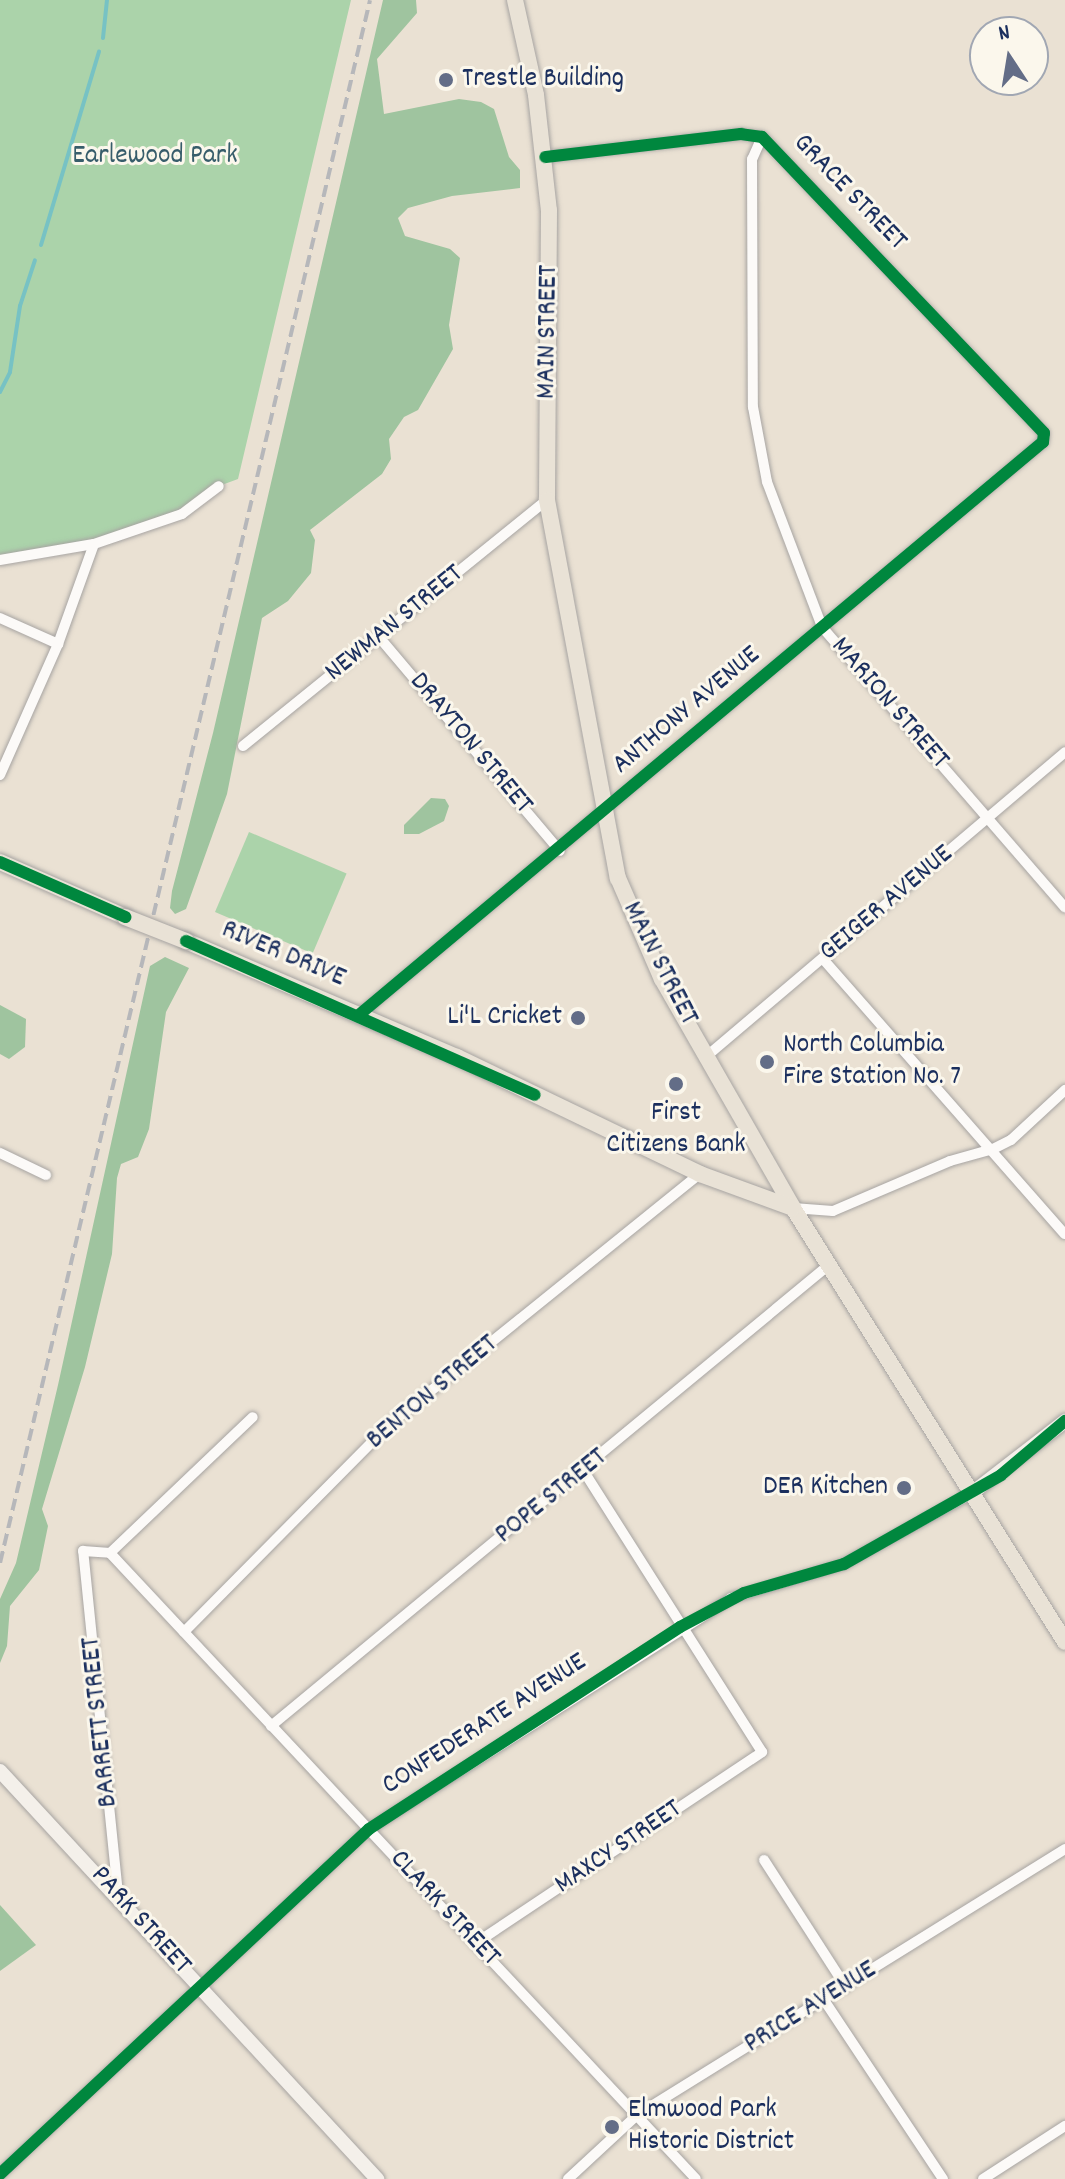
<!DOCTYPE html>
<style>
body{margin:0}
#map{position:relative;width:1065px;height:2179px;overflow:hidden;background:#eae1d3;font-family:Dekko,sans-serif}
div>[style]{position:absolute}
.green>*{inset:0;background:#abd3aa;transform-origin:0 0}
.forest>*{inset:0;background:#9fc49f}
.stream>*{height:4px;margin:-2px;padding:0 2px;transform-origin:2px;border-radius:2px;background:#77c2c4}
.roads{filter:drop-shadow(0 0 2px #a7a4a2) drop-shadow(0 0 2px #a7a4a2)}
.street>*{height:10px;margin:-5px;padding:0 5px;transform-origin:5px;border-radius:5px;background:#fcfaf8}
.secondary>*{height:14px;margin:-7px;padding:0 7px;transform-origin:7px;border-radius:7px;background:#f4f0ea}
.primary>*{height:16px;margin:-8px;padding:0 8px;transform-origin:8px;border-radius:8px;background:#e9e2d6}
.rail>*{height:4px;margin-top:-2px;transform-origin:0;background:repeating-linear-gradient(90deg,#b6b7ba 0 12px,transparent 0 18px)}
.bridges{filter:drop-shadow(0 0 2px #a7a4a2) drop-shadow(0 0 2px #a7a4a2)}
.primary-bridge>*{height:16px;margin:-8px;padding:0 8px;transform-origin:8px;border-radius:8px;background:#e9e2d6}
.cycleway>*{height:12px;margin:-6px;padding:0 6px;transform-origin:6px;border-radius:6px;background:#00873e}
.dots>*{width:22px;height:22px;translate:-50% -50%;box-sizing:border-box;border:4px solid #fbf7ec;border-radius:50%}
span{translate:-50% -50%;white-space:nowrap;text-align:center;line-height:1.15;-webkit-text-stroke:6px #fbf7ec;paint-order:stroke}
.poi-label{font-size:28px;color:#1b2f5e}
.left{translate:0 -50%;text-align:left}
.right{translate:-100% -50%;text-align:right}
.park-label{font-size:28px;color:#375d6b}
.street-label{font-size:28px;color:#1b2f5e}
.north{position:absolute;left:969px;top:16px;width:80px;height:80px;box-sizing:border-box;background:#fbf7ec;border:2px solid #a1a7b3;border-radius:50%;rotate:348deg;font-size:22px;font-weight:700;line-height:32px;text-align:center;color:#1b2f5e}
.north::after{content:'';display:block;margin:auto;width:28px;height:36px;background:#636d87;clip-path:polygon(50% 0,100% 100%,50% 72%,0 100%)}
</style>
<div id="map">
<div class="green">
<div style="clip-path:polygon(0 0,351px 0,238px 479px,219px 486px,182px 514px,94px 544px,0 560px)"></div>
<div style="left:249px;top:832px;width:106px;height:87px;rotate:23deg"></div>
</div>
<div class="forest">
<div style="clip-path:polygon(383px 0,416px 0,417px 13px,377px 59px,384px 114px,459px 99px,481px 102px,494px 109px,509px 157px,520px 170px,520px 188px,452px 196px,408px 208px,398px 218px,405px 236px,450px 249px,460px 258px,449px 325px,453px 349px,418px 410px,404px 417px,389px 439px,391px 459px,382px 474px,310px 530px,315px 540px,311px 573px,288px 601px,262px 618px,227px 794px,186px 909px,175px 914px,170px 908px,172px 891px,213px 733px)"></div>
<div style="clip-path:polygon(431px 798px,445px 799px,449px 806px,444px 821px,419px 834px,404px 834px,404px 825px)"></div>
<div style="clip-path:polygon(165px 957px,189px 968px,166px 1012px,149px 1129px,138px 1157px,121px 1164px,117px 1178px,112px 1254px,85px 1367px,42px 1509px,48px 1526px,39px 1570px,10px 1606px,7px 1646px,0 1663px,0 1599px,16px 1563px,58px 1385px,150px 966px)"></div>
<div style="clip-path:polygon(0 1005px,26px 1019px,25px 1047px,9px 1059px,0 1054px)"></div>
<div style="clip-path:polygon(0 1905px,36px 1945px,0 1971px)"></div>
</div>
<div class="stream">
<div style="left:103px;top:38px;width:38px;rotate:-84deg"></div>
<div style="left:41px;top:245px;width:202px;rotate:-73.3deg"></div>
<div style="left:0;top:392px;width:22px;rotate:-63deg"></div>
<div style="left:10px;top:372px;width:67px;rotate:-81.4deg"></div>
<div style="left:20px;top:306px;width:48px;rotate:-71.9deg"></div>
</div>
<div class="roads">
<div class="street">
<div style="left:762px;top:137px;width:24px;rotate:114deg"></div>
<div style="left:752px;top:159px;width:248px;rotate:89.8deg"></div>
<div style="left:753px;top:407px;width:76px;rotate:79.4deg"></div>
<div style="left:767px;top:482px;width:155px;rotate:69.2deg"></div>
<div style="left:822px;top:627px;width:371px;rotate:49.1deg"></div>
<div style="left:0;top:560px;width:95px;rotate:-9.7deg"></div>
<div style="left:94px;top:544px;width:93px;rotate:-18.8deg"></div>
<div style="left:182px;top:514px;width:46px;rotate:-37.1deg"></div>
<div style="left:0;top:618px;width:64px;rotate:24.1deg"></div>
<div style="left:379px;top:637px;width:280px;rotate:49.8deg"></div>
<div style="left:243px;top:746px;width:391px;rotate:-39deg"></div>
<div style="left:0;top:775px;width:143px;rotate:-66.1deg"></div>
<div style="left:58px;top:644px;width:106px;rotate:-70.2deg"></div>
<div style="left:823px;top:959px;width:366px;rotate:48.7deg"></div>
<div style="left:360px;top:1014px;width:891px;rotate:-39.95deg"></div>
<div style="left:1043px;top:442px;width:9px;rotate:-84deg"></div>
<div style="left:1044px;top:433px;width:409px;rotate:-133.6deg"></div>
<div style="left:762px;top:137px;width:21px;rotate:-172deg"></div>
<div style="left:741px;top:134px;width:197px;rotate:173.3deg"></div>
<div style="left:708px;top:1055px;width:468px;rotate:-40.3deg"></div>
<div style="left:0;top:1153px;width:51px;rotate:25.6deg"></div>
<div style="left:793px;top:1208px;width:40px;rotate:4.3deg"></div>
<div style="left:833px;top:1211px;width:127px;rotate:-23.1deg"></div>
<div style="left:950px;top:1161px;width:45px;rotate:-15.6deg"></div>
<div style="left:993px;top:1149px;width:20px;rotate:-27deg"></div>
<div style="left:1011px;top:1140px;width:74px;rotate:-42.8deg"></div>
<div style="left:110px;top:1553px;width:197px;rotate:-43.6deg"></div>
<div style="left:184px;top:1632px;width:294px;rotate:-45.3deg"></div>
<div style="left:391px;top:1423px;width:397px;rotate:-38.9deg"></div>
<div style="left:271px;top:1726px;width:725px;rotate:-39.57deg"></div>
<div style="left:764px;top:1860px;width:151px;rotate:57.2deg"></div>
<div style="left:118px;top:1894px;width:345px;rotate:-95.8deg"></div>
<div style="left:83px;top:1551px;width:27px;rotate:4deg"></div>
<div style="left:110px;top:1553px;width:857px;rotate:46.89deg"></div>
<div style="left:476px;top:1943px;width:344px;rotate:-33.7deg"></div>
<div style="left:762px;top:1752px;width:333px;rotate:-122.4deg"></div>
<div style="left:824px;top:2000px;width:215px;rotate:56.4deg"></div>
<div style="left:0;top:2174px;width:505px;rotate:-43.07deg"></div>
<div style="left:369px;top:1829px;width:429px;rotate:-32.5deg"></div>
<div style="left:731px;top:1598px;width:118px;rotate:-16.7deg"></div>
<div style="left:844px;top:1564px;width:146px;rotate:-29deg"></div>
<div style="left:568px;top:2179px;width:94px;rotate:-42.8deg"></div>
<div style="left:637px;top:2115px;width:504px;rotate:-31.86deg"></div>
<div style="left:983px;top:2179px;width:98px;rotate:-32.9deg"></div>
</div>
<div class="secondary">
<div style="left:972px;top:1493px;width:118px;rotate:-37.7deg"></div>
<div style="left:0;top:1771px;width:556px;rotate:47.26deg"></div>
</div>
<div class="primary">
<div style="left:515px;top:0;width:97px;rotate:77.5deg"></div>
<div style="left:536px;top:95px;width:116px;rotate:83.6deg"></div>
<div style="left:549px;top:210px;width:290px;rotate:90.4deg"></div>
<div style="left:547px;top:500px;width:385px;rotate:79.4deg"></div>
<div style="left:618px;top:878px;width:110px;rotate:66.5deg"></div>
<div style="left:662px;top:979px;width:264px;rotate:60.2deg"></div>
<div style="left:793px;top:1208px;width:512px;rotate:57.92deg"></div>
<div style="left:0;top:862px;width:137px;rotate:23.7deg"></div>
<div style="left:186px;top:941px;width:295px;rotate:23.2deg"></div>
<div style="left:457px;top:1057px;width:270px;rotate:25.7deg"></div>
<div style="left:700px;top:1174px;width:99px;rotate:20.1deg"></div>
</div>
</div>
<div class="rail">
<div style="left:0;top:1563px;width:1606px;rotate:-76.68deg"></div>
</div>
<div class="bridges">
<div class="primary-bridge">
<div style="left:125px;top:917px;width:66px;rotate:21.5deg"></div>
</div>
</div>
<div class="cycleway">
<div style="left:0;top:862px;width:137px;rotate:23.7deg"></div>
<div style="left:186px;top:941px;width:381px;rotate:23.8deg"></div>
<div style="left:360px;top:1014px;width:891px;rotate:-39.95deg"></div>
<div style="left:1043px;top:442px;width:9px;rotate:-84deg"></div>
<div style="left:1044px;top:433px;width:409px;rotate:-133.6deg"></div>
<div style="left:762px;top:137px;width:21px;rotate:-172deg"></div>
<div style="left:741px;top:134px;width:197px;rotate:173.3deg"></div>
<div style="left:0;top:2174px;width:505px;rotate:-43.07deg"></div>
<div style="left:369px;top:1829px;width:371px;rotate:-33deg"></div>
<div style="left:680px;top:1627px;width:72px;rotate:-28deg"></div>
<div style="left:744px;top:1593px;width:104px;rotate:-16.2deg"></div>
<div style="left:844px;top:1564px;width:180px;rotate:-29.5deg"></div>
<div style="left:1001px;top:1475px;width:84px;rotate:-40.2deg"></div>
</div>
<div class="dots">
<div style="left:446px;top:80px;background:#636d87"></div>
<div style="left:578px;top:1018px;background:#636d87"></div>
<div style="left:767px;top:1062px;background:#636d87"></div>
<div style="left:676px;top:1084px;background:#636d87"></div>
<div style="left:904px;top:1488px;background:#636d87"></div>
<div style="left:612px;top:2127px;background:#636d87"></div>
</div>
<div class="poi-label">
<span class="left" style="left:462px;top:80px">Trestle Building</span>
<span class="right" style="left:562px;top:1018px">Li'L Cricket</span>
<span class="left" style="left:783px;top:1062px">North Columbia<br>Fire Station No. 7</span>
<span style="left:676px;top:1130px">First<br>Citizens Bank</span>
<span class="right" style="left:888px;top:1488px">DER Kitchen</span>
<span class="left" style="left:628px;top:2127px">Elmwood Park<br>Historic District</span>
</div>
<div class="park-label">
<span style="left:155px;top:157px">Earlewood Park</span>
</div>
<div class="street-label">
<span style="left:849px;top:193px;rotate:46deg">GRACE STREET</span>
<span style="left:549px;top:332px;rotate:-89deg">MAIN STREET</span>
<span style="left:395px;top:624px;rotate:-39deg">NEWMAN STREET</span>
<span style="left:889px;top:704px;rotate:49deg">MARION STREET</span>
<span style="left:687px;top:711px;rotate:-40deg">ANTHONY AVENUE</span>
<span style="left:470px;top:744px;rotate:50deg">DRAYTON STREET</span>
<span style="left:887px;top:904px;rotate:-40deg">GEIGER AVENUE</span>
<span style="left:283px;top:955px;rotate:23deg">RIVER DRIVE</span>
<span style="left:659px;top:964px;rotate:63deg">MAIN STREET</span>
<span style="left:433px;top:1393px;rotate:-40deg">BENTON STREET</span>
<span style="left:552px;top:1497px;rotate:-39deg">POPE STREET</span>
<span style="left:101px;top:1722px;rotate:-96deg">BARRETT STREET</span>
<span style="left:485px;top:1725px;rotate:-33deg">CONFEDERATE AVENUE</span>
<span style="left:619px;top:1848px;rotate:-34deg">MAXCY STREET</span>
<span style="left:444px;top:1909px;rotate:47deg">CLARK STREET</span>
<span style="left:140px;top:1921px;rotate:48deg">PARK STREET</span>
<span style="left:811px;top:2008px;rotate:-32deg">PRICE AVENUE</span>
</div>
<div class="north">N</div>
</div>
